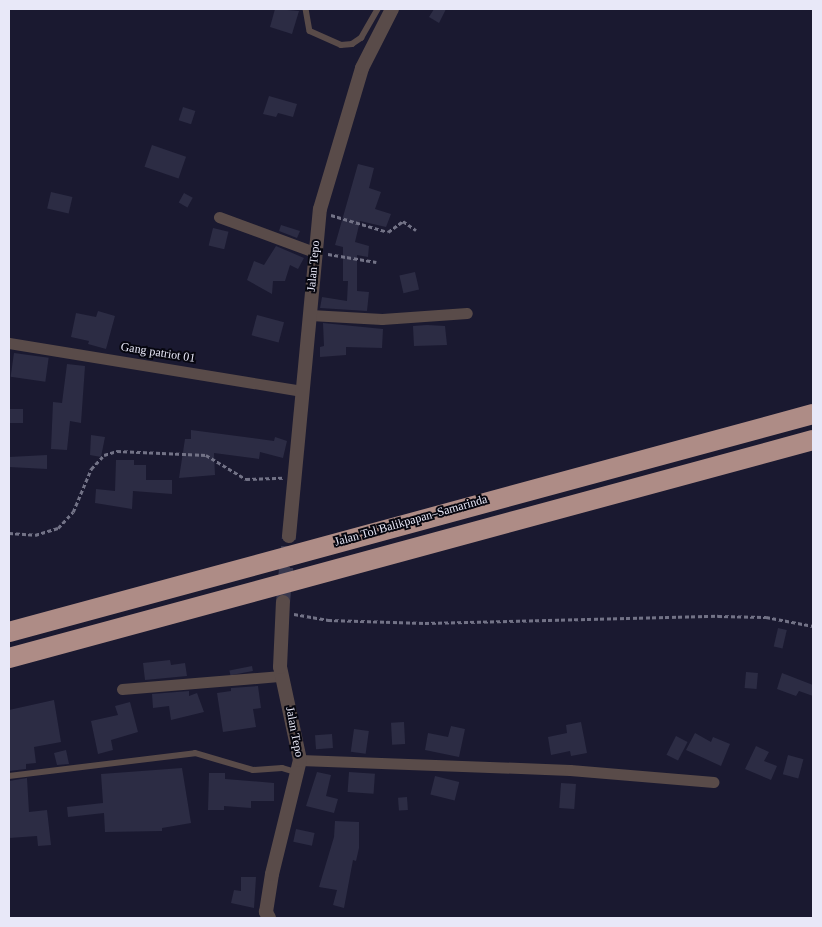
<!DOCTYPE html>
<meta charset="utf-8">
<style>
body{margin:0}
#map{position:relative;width:822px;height:927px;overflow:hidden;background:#1a1930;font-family:Georgia,serif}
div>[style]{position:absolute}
.building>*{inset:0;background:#2c2c44;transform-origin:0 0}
.tertiary-tunnel>*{height:14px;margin-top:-7px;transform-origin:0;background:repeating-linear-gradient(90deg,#39384e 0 14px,transparent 0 21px)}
.path>*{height:2.5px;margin-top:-1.25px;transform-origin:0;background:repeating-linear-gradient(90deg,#727286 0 4px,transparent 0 6.5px)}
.service>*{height:5.5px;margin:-2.75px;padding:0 2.75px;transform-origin:2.75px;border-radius:2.75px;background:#594b49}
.minor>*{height:11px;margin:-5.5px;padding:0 5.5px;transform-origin:5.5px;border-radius:5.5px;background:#594b49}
.tertiary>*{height:14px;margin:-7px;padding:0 7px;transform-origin:7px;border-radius:7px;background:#594b49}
.motorway>*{height:20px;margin:-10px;padding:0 10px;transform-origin:10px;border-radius:10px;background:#ae8c86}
span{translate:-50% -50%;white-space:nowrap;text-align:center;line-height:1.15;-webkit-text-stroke:4px #06060f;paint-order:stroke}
.street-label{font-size:12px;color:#e8e8f8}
.frame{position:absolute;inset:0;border:10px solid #e8e8f8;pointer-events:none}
</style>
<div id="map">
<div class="building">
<div style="clip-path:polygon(275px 9px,299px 11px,292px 34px,270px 27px)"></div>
<div style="clip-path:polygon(434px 9px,446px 9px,439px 23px,429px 17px)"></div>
<div style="clip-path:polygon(269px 96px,297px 104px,293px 117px,278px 113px,276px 117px,263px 114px)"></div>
<div style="left:183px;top:107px;width:13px;height:14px;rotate:18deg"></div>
<div style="left:152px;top:145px;width:36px;height:23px;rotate:19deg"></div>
<div style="clip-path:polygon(358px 164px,374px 168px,369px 188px,381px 192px,375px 209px,391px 214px,386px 227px,360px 221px,355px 242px,369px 246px,368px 257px,357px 255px,357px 291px,369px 292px,367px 311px,320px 308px,322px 297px,347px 301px,348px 281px,343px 281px,343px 247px,335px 245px)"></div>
<div style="left:51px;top:192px;width:22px;height:17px;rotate:13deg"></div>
<div style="left:184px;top:193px;width:10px;height:11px;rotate:29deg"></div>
<div style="clip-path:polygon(281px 225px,300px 231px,297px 238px,279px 231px)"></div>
<div style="left:213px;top:228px;width:16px;height:18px;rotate:14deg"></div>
<div style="clip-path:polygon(276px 246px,304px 258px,298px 269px,290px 265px,285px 281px,273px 281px,272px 294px,247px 280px,254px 261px,264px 265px)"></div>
<div style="left:415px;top:272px;width:18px;height:16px;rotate:77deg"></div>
<div style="clip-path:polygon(98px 311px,115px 316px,106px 349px,88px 344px,89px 341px,71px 337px,76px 313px,96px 317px)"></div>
<div style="left:257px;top:315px;width:28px;height:21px;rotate:15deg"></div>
<div style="clip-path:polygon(323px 323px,383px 329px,382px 348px,346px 347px,346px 355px,320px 357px,320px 347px,324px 346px)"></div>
<div style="clip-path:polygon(427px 325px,445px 326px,447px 345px,414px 346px,413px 326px)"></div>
<div style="left:14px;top:353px;width:35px;height:24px;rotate:8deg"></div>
<div style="clip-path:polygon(67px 364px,85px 366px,81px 423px,70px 421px,67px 450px,51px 449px,53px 402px,62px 403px)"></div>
<div style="left:23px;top:409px;width:14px;height:14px;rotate:90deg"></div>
<div style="clip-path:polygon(191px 430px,274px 441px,275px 437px,287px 441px,283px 458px,260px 452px,259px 459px,214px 453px,215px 475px,179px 478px,185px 439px,191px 439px)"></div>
<div style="clip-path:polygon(91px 435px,105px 437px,101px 457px,90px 455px)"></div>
<div style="clip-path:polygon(47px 455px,47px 469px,9px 467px,9px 457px)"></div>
<div style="clip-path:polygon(116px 460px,134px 460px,134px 465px,146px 465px,146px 480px,172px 480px,172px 494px,133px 491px,132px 509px,95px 503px,96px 489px,115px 491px)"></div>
<div style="left:778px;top:628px;width:9px;height:19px;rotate:13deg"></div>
<div style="clip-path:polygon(170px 660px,171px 665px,185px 663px,187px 676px,145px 680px,143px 663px)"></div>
<div style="left:252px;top:666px;width:5px;height:23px;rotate:79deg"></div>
<div style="left:746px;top:672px;width:12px;height:16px;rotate:5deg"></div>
<div style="clip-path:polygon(782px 673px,813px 685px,813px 696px,799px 691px,796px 696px,777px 689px)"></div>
<div style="clip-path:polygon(258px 686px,261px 708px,253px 709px,256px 727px,223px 732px,217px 693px,231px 691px,231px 688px)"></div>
<div style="clip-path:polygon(189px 691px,189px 696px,197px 693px,204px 712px,171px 720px,169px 706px,153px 708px,152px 694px)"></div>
<div style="clip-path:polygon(54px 700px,61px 742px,34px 747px,36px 763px,26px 764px,26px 769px,9px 771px,9px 710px)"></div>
<div style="clip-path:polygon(130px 702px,138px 732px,111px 740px,113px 750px,98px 754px,91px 721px,118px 715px,115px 706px)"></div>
<div style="left:404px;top:722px;width:22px;height:13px;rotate:87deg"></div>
<div style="clip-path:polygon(581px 722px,587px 753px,571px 756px,570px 751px,551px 755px,548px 737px,567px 733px,566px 725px)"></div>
<div style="clip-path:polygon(451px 726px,465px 729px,459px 757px,425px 750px,428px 733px,448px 737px)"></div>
<div style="left:354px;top:729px;width:15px;height:23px;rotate:8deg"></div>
<div style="clip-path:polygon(695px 733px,711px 742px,713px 737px,730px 744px,721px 766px,686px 750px)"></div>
<div style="left:332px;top:734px;width:14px;height:17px;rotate:86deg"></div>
<div style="left:676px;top:736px;width:13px;height:21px;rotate:27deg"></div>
<div style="clip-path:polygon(756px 746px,769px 752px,764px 761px,777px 766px,771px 780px,745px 769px)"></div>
<div style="clip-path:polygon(66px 750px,69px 764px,57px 765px,54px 753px)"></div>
<div style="left:788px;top:755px;width:16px;height:20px;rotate:15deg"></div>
<div style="clip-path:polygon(182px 768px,191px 823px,162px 828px,162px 831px,105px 832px,104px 813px,68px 817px,67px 807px,103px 803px,101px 774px)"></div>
<div style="clip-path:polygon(317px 772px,331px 775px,326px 796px,338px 799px,334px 813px,306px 806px)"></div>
<div style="left:349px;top:772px;width:26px;height:20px;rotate:4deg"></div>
<div style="clip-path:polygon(209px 773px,225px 773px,225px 779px,274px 783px,274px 801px,251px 801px,251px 808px,224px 806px,224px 810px,208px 810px)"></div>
<div style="left:435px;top:776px;width:25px;height:19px;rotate:14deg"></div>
<div style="clip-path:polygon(27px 778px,29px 812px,47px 810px,51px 845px,38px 846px,37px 836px,9px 838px,9px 781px)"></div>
<div style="left:561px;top:783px;width:15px;height:25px;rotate:4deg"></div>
<div style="left:407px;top:797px;width:13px;height:9px;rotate:86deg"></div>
<div style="clip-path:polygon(335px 821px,359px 822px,359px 848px,356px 861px,353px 860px,344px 908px,333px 905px,337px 890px,319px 887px,334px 837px)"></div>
<div style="left:296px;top:829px;width:19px;height:13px;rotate:12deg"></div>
<div style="clip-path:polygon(241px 877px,256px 877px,254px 908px,231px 903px,234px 890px,241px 891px)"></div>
</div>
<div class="tertiary-tunnel">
<div style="left:283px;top:602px;width:66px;rotate:-84.8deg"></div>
</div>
<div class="path">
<div style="left:331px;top:215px;width:59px;rotate:16.6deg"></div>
<div style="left:388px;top:232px;width:19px;rotate:-36deg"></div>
<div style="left:403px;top:221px;width:16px;rotate:35deg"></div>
<div style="left:328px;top:254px;width:49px;rotate:9.5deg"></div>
<div style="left:9px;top:533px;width:26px;rotate:4deg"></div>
<div style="left:35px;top:535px;width:24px;rotate:-17deg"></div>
<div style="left:58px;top:528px;width:22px;rotate:-47deg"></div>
<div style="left:73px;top:512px;width:47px;rotate:-67.3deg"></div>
<div style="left:91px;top:469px;width:19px;rotate:-47deg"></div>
<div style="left:104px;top:455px;width:14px;rotate:-17deg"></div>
<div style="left:117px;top:451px;width:89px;rotate:2.6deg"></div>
<div style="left:206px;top:455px;width:47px;rotate:31deg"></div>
<div style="left:246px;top:479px;width:37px;rotate:-2deg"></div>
<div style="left:294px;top:614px;width:35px;rotate:10deg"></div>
<div style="left:328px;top:620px;width:97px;rotate:1.8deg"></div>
<div style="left:425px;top:623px;width:293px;rotate:-1.4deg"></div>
<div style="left:718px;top:616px;width:48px;rotate:1.2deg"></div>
<div style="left:766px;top:617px;width:48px;rotate:10.8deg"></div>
</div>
<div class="service">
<div style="left:306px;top:9px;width:22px;rotate:80deg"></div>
<div style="left:310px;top:31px;width:34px;rotate:24deg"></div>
<div style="left:341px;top:45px;width:11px;rotate:-5deg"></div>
<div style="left:352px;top:44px;width:11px;rotate:-34deg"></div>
<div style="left:361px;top:38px;width:34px;rotate:-60deg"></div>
<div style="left:9px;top:776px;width:187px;rotate:-7deg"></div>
<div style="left:195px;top:753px;width:60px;rotate:16.3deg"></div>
<div style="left:253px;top:770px;width:29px;rotate:-4deg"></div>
<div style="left:282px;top:768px;width:15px;rotate:16deg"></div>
</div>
<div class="minor">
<div style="left:219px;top:217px;width:101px;rotate:20.2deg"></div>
<div style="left:310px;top:315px;width:72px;rotate:3.2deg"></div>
<div style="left:382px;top:319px;width:85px;rotate:-4deg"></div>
<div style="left:9px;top:343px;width:297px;rotate:9.3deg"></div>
<div style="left:122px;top:689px;width:160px;rotate:-4.7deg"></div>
<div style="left:300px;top:760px;width:270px;rotate:2.1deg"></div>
<div style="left:570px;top:770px;width:144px;rotate:4.8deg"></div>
</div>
<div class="tertiary">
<div style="left:289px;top:536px;width:328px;rotate:-84.6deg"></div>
<div style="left:320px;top:209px;width:147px;rotate:-73.4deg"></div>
<div style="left:362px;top:68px;width:66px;rotate:-63deg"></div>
<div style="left:269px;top:918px;width:7px;rotate:-117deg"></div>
<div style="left:266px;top:912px;width:38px;rotate:-81deg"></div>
<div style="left:272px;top:874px;width:117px;rotate:-76.2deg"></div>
<div style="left:300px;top:760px;width:95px;rotate:-102.1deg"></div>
<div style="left:280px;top:667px;width:65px;rotate:-87.4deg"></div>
</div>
<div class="motorway">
<div style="left:9px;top:632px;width:833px;rotate:-15.17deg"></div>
<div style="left:9px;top:658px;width:833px;rotate:-15.17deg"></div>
</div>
<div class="street-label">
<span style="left:314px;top:266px;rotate:-85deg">Jalan Tepo</span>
<span style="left:158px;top:353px;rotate:9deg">Gang patriot 01</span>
<span style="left:411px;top:521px;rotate:-16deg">Jalan Tol Balikpapan–Samarinda</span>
<span style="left:294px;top:732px;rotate:79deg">Jalan Tepo</span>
</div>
<div class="frame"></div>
</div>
